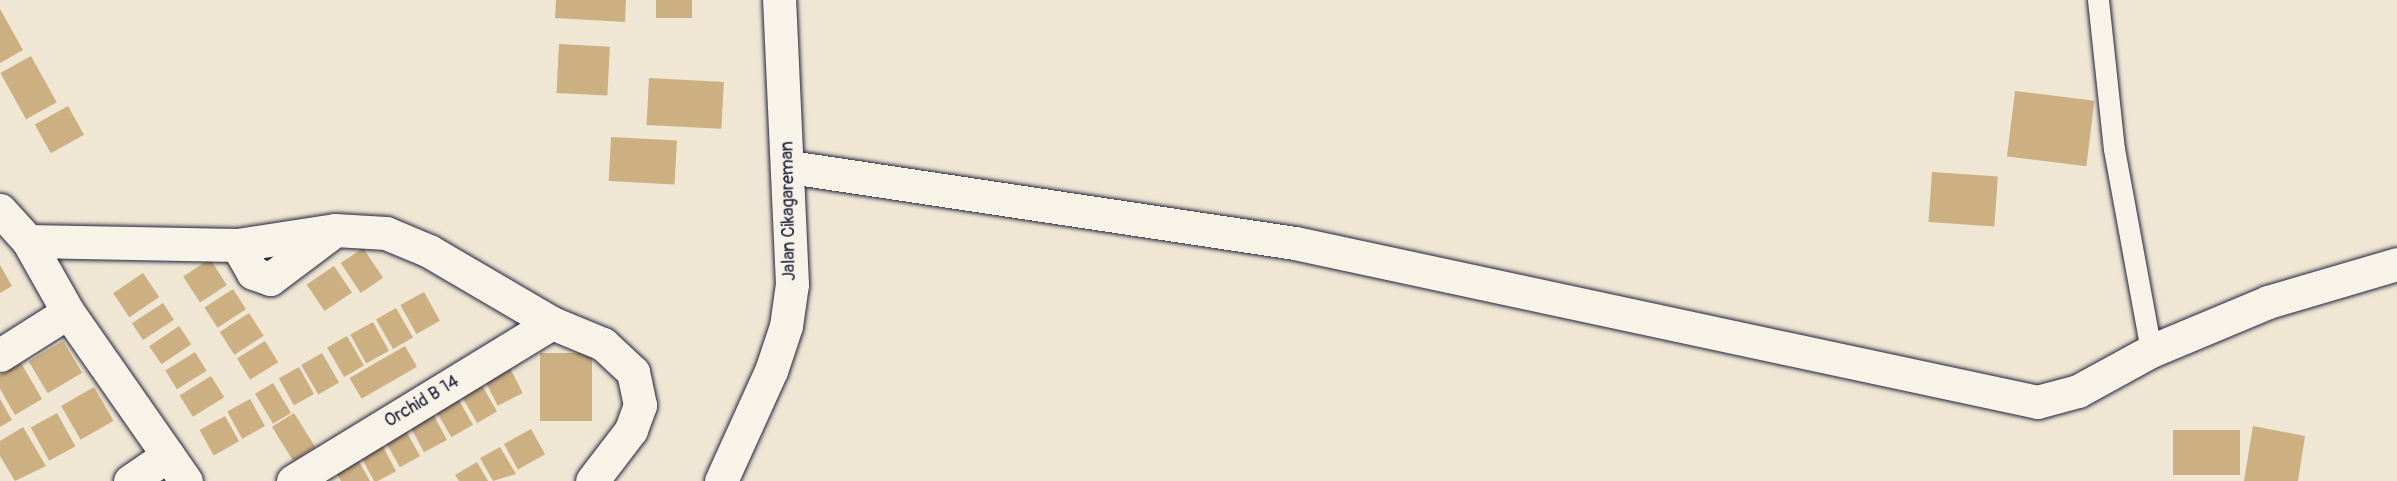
<!DOCTYPE html>
<style>
body{margin:0}
#map{position:relative;width:2397px;height:481px;overflow:hidden;background:#efe6d4;font-family:Pangolin,sans-serif}
div>[style]{position:absolute}
.building>*{inset:0;background:#cdb082;transform-origin:0 0}
.roads{filter:drop-shadow(0 0 2px #22223b) drop-shadow(0 0 2px #22223b)}
.lane>*{height:21px;margin:-10.5px;padding:0 10.5px;transform-origin:10.5px;border-radius:10.5px;background:#f7f3e8}
.street>*{height:33px;margin:-16.5px;padding:0 16.5px;transform-origin:16.5px;border-radius:16.5px;background:#f7f3e8}
.secondary>*{height:33px;margin:-16.5px;padding:0 16.5px;transform-origin:16.5px;border-radius:16.5px;background:#f7f3e8}
span{translate:-50% -50%;white-space:nowrap;text-align:center;line-height:1.15;-webkit-text-stroke:4.5px #f7f3e8;paint-order:stroke}
.street-label{font-size:18px;color:#22223b}
</style>
<div id="map">
<div class="building">
<div style="clip-path:polygon(556px 0,626px 0,625px 22px,555px 18px)"></div>
<div style="left:656px;top:0;width:36px;height:18px"></div>
<div style="clip-path:polygon(0 9px,23px 50px,0 63px)"></div>
<div style="left:559px;top:44px;width:51px;height:49px;rotate:3deg"></div>
<div style="left:31px;top:56px;width:53px;height:35px;rotate:61deg"></div>
<div style="left:649px;top:78px;width:75px;height:47px;rotate:3deg"></div>
<div style="left:2015px;top:91px;width:80px;height:66px;rotate:7deg"></div>
<div style="left:68px;top:106px;width:33px;height:38px;rotate:61deg"></div>
<div style="left:611px;top:137px;width:66px;height:44px;rotate:3deg"></div>
<div style="left:1932px;top:172px;width:66px;height:50px;rotate:4deg"></div>
<div style="left:363px;top:248px;width:36px;height:27px;rotate:56deg"></div>
<div style="left:210px;top:259px;width:31px;height:32px;rotate:57deg"></div>
<div style="clip-path:polygon(0 265px,12px 286px,0 293px)"></div>
<div style="left:334px;top:266px;width:32px;height:33px;rotate:56deg"></div>
<div style="left:143px;top:273px;width:29px;height:36px;rotate:56deg"></div>
<div style="left:233px;top:289px;width:24px;height:34px;rotate:57deg"></div>
<div style="left:424px;top:292px;width:33px;height:27px;rotate:61deg"></div>
<div style="left:163px;top:303px;width:20px;height:37px;rotate:57deg"></div>
<div style="left:396px;top:308px;width:34px;height:23px;rotate:60deg"></div>
<div style="left:249px;top:313px;width:27px;height:35px;rotate:57deg"></div>
<div style="left:373px;top:322px;width:33px;height:26px;rotate:61deg"></div>
<div style="left:179px;top:326px;width:22px;height:36px;rotate:56deg"></div>
<div style="left:347px;top:336px;width:34px;height:23px;rotate:60deg"></div>
<div style="left:63px;top:341px;width:37px;height:40px;rotate:59deg"></div>
<div style="left:265px;top:341px;width:25px;height:33px;rotate:58deg"></div>
<div style="left:405px;top:346px;width:24px;height:64px;rotate:60deg"></div>
<div style="left:195px;top:352px;width:22px;height:35px;rotate:58deg"></div>
<div style="left:322px;top:353px;width:34px;height:24px;rotate:60deg"></div>
<div style="left:540px;top:353px;width:52px;height:68px"></div>
<div style="clip-path:polygon(21px 363px,42px 399px,15px 415px,0 389px,0 375px)"></div>
<div style="left:299px;top:367px;width:31px;height:23px;rotate:61deg"></div>
<div style="left:510px;top:368px;width:28px;height:28px;rotate:63deg"></div>
<div style="left:211px;top:376px;width:25px;height:37px;rotate:58deg"></div>
<div style="left:480px;top:382px;width:34px;height:23px;rotate:60deg"></div>
<div style="left:273px;top:383px;width:35px;height:21px;rotate:59deg"></div>
<div style="left:94px;top:387px;width:39px;height:38px;rotate:60deg"></div>
<div style="left:457px;top:397px;width:32px;height:25px;rotate:60deg"></div>
<div style="clip-path:polygon(0 399px,12px 420px,0 427px)"></div>
<div style="left:250px;top:399px;width:31px;height:26px;rotate:61deg"></div>
<div style="left:431px;top:410px;width:34px;height:26px;rotate:62deg"></div>
<div style="left:57px;top:413px;width:38px;height:30px;rotate:61deg"></div>
<div style="left:294px;top:413px;width:40px;height:26px;rotate:58deg"></div>
<div style="left:225px;top:416px;width:29px;height:29px;rotate:61deg"></div>
<div style="clip-path:polygon(2253px 426px,2305px 436px,2298px 481px,2244px 481px)"></div>
<div style="clip-path:polygon(23px 427px,46px 466px,15px 481px,0 456px,0 441px)"></div>
<div style="left:405px;top:429px;width:31px;height:23px;rotate:61deg"></div>
<div style="left:531px;top:429px;width:29px;height:31px;rotate:61deg"></div>
<div style="left:2173px;top:430px;width:67px;height:45px"></div>
<div style="left:381px;top:443px;width:32px;height:24px;rotate:62deg"></div>
<div style="clip-path:polygon(500px 447px,516px 474px,493px 481px,480px 458px)"></div>
<div style="clip-path:polygon(357px 458px,370px 481px,341px 481px,335px 470px)"></div>
<div style="clip-path:polygon(477px 462px,488px 481px,459px 481px,455px 475px)"></div>
</div>
<div class="roads">
<div class="lane">
<div style="left:2098px;top:0;width:150px;rotate:83.9deg"></div>
<div style="left:2114px;top:149px;width:205px;rotate:79.6deg"></div>
</div>
<div class="street">
<div style="left:790px;top:167px;width:511px;rotate:8.56deg"></div>
<div style="left:1295px;top:243px;width:759px;rotate:12.09deg"></div>
<div style="left:2037px;top:402px;width:42px;rotate:-15deg"></div>
<div style="left:2078px;top:391px;width:83px;rotate:-28.7deg"></div>
<div style="left:2151px;top:351px;width:127px;rotate:-22.7deg"></div>
<div style="left:2268px;top:302px;width:134px;rotate:-16.4deg"></div>
<div style="left:0;top:210px;width:42px;rotate:47.9deg"></div>
<div style="left:28px;top:241px;width:81px;rotate:60.6deg"></div>
<div style="left:68px;top:312px;width:206px;rotate:55.1deg"></div>
<div style="left:28px;top:241px;width:209px;rotate:1.1deg"></div>
<div style="left:237px;top:245px;width:99px;rotate:-8.7deg"></div>
<div style="left:335px;top:230px;width:51px;rotate:3.4deg"></div>
<div style="left:386px;top:233px;width:47px;rotate:22.7deg"></div>
<div style="left:429px;top:251px;width:143px;rotate:30.3deg"></div>
<div style="left:552px;top:323px;width:55px;rotate:22.4deg"></div>
<div style="left:603px;top:344px;width:41px;rotate:43deg"></div>
<div style="left:633px;top:372px;width:34px;rotate:78deg"></div>
<div style="left:640px;top:405px;width:27px;rotate:110deg"></div>
<div style="left:631px;top:430px;width:64px;rotate:127.4deg"></div>
<div style="left:237px;top:245px;width:32px;rotate:60deg"></div>
<div style="left:253px;top:273px;width:18px;rotate:19deg"></div>
<div style="left:270px;top:279px;width:80px;rotate:-36.9deg"></div>
<div style="left:0;top:355px;width:80px;rotate:-32.3deg"></div>
<div style="left:130px;top:481px;width:46px;rotate:-34.4deg"></div>
<div style="left:293px;top:481px;width:303px;rotate:-31.4deg"></div>
</div>
<div class="secondary">
<div style="left:721px;top:481px;width:121px;rotate:-65.6deg"></div>
<div style="left:771px;top:371px;width:47px;rotate:-71.6deg"></div>
<div style="left:786px;top:326px;width:42px;rotate:-81.9deg"></div>
<div style="left:792px;top:284px;width:284px;rotate:-92.6deg"></div>
</div>
</div>
<div class="street-label">
<span style="left:789px;top:211px;rotate:-91deg">Jalan Cikagareman</span>
<span style="left:422px;top:402px;rotate:-31deg">Orchid B 14</span>
</div>
</div>
